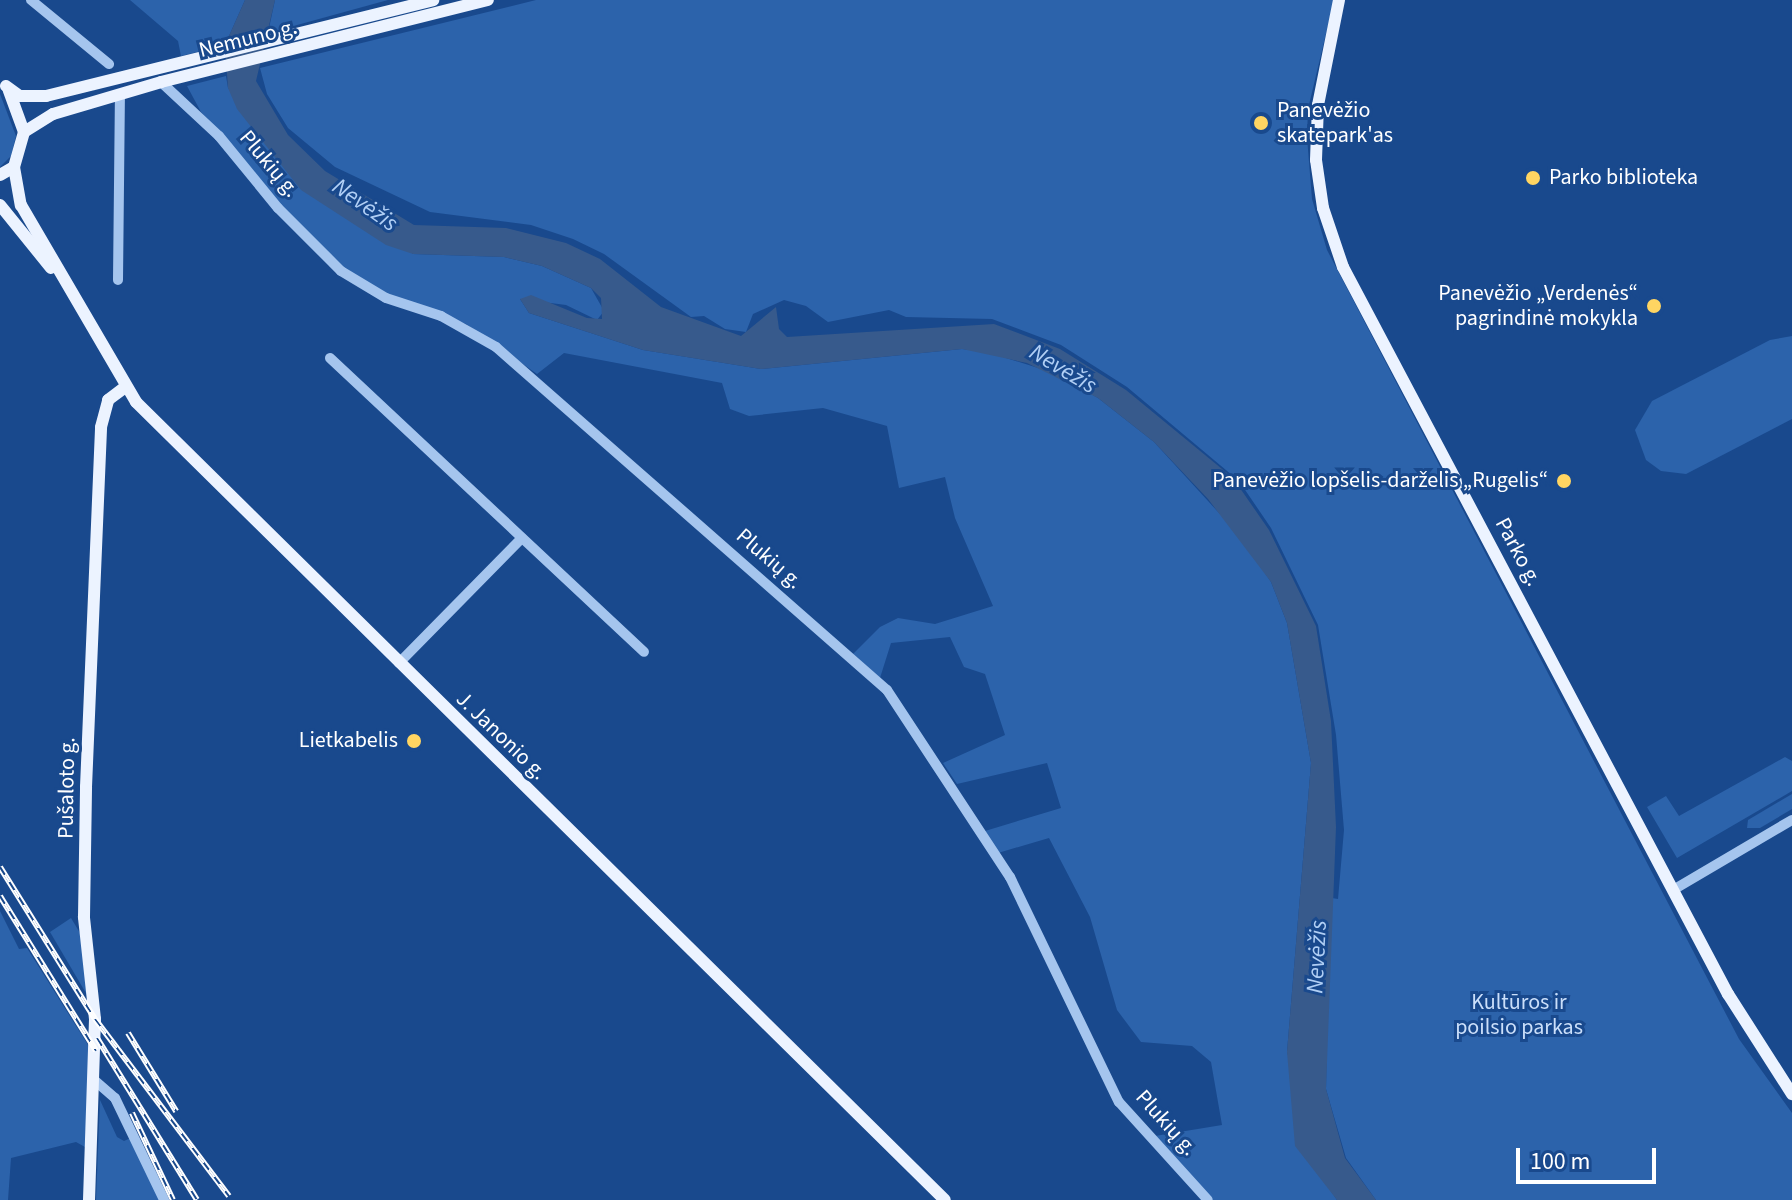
<!DOCTYPE html>
<meta charset="utf-8">
<style>
body{margin:0}
#map{position:relative;width:1792px;height:1200px;overflow:hidden;background:#19498d;font-family:"Source Sans 3",sans-serif}
div>[style]{position:absolute}
.green>*{inset:0;background:#2c63ab}
.water>*{inset:0;background:#375a8c}
.minor>*{height:10px;margin:-5px;padding:0 5px;transform-origin:5px;border-radius:5px;background:#a5c5ee}
.major>*{height:12px;margin:-6px;padding:0 6px;transform-origin:6px;border-radius:6px;background:#ecf3ff}
.rail>*{height:6px;margin-top:-3px;transform-origin:0;background:repeating-linear-gradient(90deg,#19498d 0 9px,#fff 0 18px);box-sizing:border-box;border-block:2px solid #fff}
.dots>*{width:22px;height:22px;translate:-50% -50%;box-sizing:border-box;border:4px solid #19498d;border-radius:50%}
span{translate:-50% -50%;white-space:nowrap;text-align:center;line-height:1.15;-webkit-text-stroke:6px #19498d;paint-order:stroke}
.street-label{font-size:22px;color:#fff}
.poi-label{font-size:22px;color:#fff}
.left{translate:0 -50%;text-align:left}
.right{translate:-100% -50%;text-align:right}
.park-label{font-size:22px;color:#cbdffa}
.water-label{font-size:24px;color:#b1cff5;font-style:italic}
.scale{position:absolute;left:1516px;top:1148px;width:140px;height:36px;box-sizing:border-box;border:4px solid #fff;border-top:0;padding-left:10px;font-size:24px;line-height:28px;white-space:nowrap;color:#fff;-webkit-text-stroke:6px #19498d;paint-order:stroke}
</style>
<div id="map">
<div class="green">
<div style="clip-path:polygon(130px 0,245px 0,225px 45px,181px 56px,178px 41px)"></div>
<div style="clip-path:polygon(275px 0,388px 0,268px 33px)"></div>
<div style="clip-path:polygon(536px 0,1334px 0,1308px 109px,1307px 137px,1312px 199px,1327px 250px,1739px 1039px,1792px 1113px,1792px 1200px,1376px 1200px,1346px 1158px,1326px 1089px,1329px 921px,1332px 898px,1338px 899px,1344px 830px,1336px 735px,1318px 625px,1271px 528px,1239px 481px,1127px 387px,1061px 345px,992px 319px,906px 317px,889px 310px,828px 322px,806px 306px,784px 300px,753px 314px,746px 332px,725px 329px,704px 316px,691px 317px,604px 254px,573px 239px,531px 225px,430px 212px,335px 167px,288px 128px,267px 94px,260px 68px)"></div>
<div style="clip-path:polygon(226px 76px,228px 88px,413px 254px,504px 257px,542px 266px,591px 288px,604px 311px,597px 320px,566px 305px,520px 299px,529px 313px,643px 350px,761px 369px,962px 349px,987px 352px,1054px 373px,1098px 398px,1154px 442px,1241px 537px,1271px 582px,1287px 623px,1311px 763px,1287px 1052px,1323px 1179px,1337px 1200px,1211px 1200px,1155px 1136px,1222px 1125px,1211px 1062px,1192px 1046px,1141px 1042px,1117px 1010px,1090px 917px,1049px 838px,998px 853px,985px 831px,1061px 808px,1047px 763px,957px 784px,943px 763px,1005px 735px,985px 674px,964px 667px,950px 637px,891px 643px,880px 678px,853px 654px,880px 627px,898px 618px,935px 624px,993px 606px,955px 518px,945px 477px,899px 488px,887px 426px,823px 408px,749px 416px,730px 409px,722px 383px,564px 353px,537px 374px,466px 324px,389px 296px,345px 269px,280px 205px,201px 112px,187px 86px)"></div>
<div style="clip-path:polygon(0 94px,16px 136px,11px 156px,0 167px)"></div>
<div style="clip-path:polygon(1792px 336px,1792px 419px,1686px 474px,1661px 471px,1646px 460px,1635px 430px,1652px 401px,1770px 340px)"></div>
<div style="clip-path:polygon(1785px 757px,1792px 761px,1792px 791px,1677px 858px,1647px 807px,1666px 796px,1679px 816px)"></div>
<div style="clip-path:polygon(1792px 794px,1792px 809px,1760px 828px,1747px 828px,1748px 820px)"></div>
<div style="clip-path:polygon(0 911px,19px 949px,27px 948px,90px 1048px,85px 1147px,76px 1142px,11px 1158px,8px 1200px,0 1200px)"></div>
<div style="clip-path:polygon(71px 918px,80px 933px,90px 1000px,50px 932px)"></div>
<div style="clip-path:polygon(100px 1100px,117px 1137px,124px 1141px,137px 1135px,167px 1200px,96px 1200px)"></div>
</div>
<div class="water">
<div style="clip-path:polygon(245px 0,275px 0,256px 81px,288px 135px,325px 171px,414px 225px,506px 228px,566px 243px,600px 259px,661px 307px,741px 336px,776px 307px,779px 329px,787px 337px,994px 324px,1060px 349px,1126px 390px,1233px 478px,1269px 530px,1316px 626px,1331px 721px,1336px 827px,1326px 1089px,1345px 1158px,1376px 1200px,1337px 1200px,1295px 1146px,1287px 1052px,1311px 763px,1287px 623px,1271px 582px,1208px 499px,1154px 442px,1098px 398px,1027px 363px,962px 349px,761px 369px,643px 350px,529px 313px,520px 299px,531px 295px,587px 318px,602px 319px,601px 298px,591px 288px,542px 266px,504px 257px,413px 254px,386px 245px,301px 190px,237px 109px,228px 88px,225px 45px)"></div>
</div>
<div class="minor">
<div style="left:31px;top:0;width:101px;rotate:39.4deg"></div>
<div style="left:161px;top:82px;width:79px;rotate:43deg"></div>
<div style="left:219px;top:136px;width:93px;rotate:50.7deg"></div>
<div style="left:278px;top:208px;width:89px;rotate:45deg"></div>
<div style="left:341px;top:271px;width:52px;rotate:31deg"></div>
<div style="left:386px;top:298px;width:58px;rotate:18.1deg"></div>
<div style="left:441px;top:316px;width:63px;rotate:29.4deg"></div>
<div style="left:496px;top:347px;width:520px;rotate:41.26deg"></div>
<div style="left:887px;top:690px;width:224px;rotate:56.7deg"></div>
<div style="left:1010px;top:877px;width:250px;rotate:64.2deg"></div>
<div style="left:1119px;top:1102px;width:132px;rotate:47.8deg"></div>
<div style="left:118px;top:280px;width:186px;rotate:-89.4deg"></div>
<div style="left:330px;top:358px;width:430px;rotate:43.1deg"></div>
<div style="left:399px;top:663px;width:175px;rotate:-45.5deg"></div>
<div style="left:1673px;top:890px;width:138px;rotate:-30.5deg"></div>
<div style="left:93px;top:1079px;width:29px;rotate:41deg"></div>
<div style="left:115px;top:1098px;width:113px;rotate:64.3deg"></div>
</div>
<div class="major">
<div style="left:1339px;top:0;width:107px;rotate:101.3deg"></div>
<div style="left:1318px;top:105px;width:55px;rotate:92.1deg"></div>
<div style="left:1316px;top:160px;width:49px;rotate:81.7deg"></div>
<div style="left:1323px;top:208px;width:62px;rotate:71.3deg"></div>
<div style="left:1343px;top:267px;width:823px;rotate:62.1deg"></div>
<div style="left:1728px;top:994px;width:119px;rotate:57.4deg"></div>
<div style="left:6px;top:86px;width:17px;rotate:36deg"></div>
<div style="left:20px;top:96px;width:26px"></div>
<div style="left:46px;top:96px;width:399px;rotate:-13.9deg"></div>
<div style="left:24px;top:132px;width:34px;rotate:-32deg"></div>
<div style="left:53px;top:114px;width:113px;rotate:-16.5deg"></div>
<div style="left:161px;top:82px;width:337px;rotate:-14.1deg"></div>
<div style="left:14px;top:167px;width:39px;rotate:80deg"></div>
<div style="left:21px;top:205px;width:228px;rotate:59.7deg"></div>
<div style="left:136px;top:402px;width:1136px;rotate:44.61deg"></div>
<div style="left:0;top:175px;width:16px;rotate:-30deg"></div>
<div style="left:14px;top:167px;width:36px;rotate:-74deg"></div>
<div style="left:24px;top:132px;width:44px;rotate:-110.1deg"></div>
<div style="left:0;top:205px;width:81px;rotate:51deg"></div>
<div style="left:89px;top:1200px;width:181px;rotate:-88.1deg"></div>
<div style="left:95px;top:1019px;width:103px;rotate:-96.2deg"></div>
<div style="left:84px;top:917px;width:130px;rotate:-89.1deg"></div>
<div style="left:86px;top:787px;width:360px;rotate:-87.6deg"></div>
<div style="left:101px;top:427px;width:28px;rotate:-75deg"></div>
<div style="left:108px;top:400px;width:21px;rotate:-37deg"></div>
</div>
<div class="rail">
<div style="left:0;top:867px;width:179px;rotate:58deg"></div>
<div style="left:95px;top:1019px;width:222px;rotate:52.9deg"></div>
<div style="left:0;top:896px;width:182px;rotate:58.2deg"></div>
<div style="left:128px;top:1033px;width:92px;rotate:58.4deg"></div>
<div style="left:97px;top:1038px;width:190px;rotate:58.3deg"></div>
<div style="left:132px;top:1113px;width:96px;rotate:64.8deg"></div>
</div>
<div class="dots">
<div style="left:1261px;top:123px;background:#ffd562"></div>
<div style="left:1533px;top:178px;background:#ffd562"></div>
<div style="left:1654px;top:306px;background:#ffd562"></div>
<div style="left:1564px;top:481px;background:#ffd562"></div>
<div style="left:414px;top:741px;background:#ffd562"></div>
</div>
<div class="street-label">
<span style="left:248px;top:39px;rotate:-14deg">Nemuno g.</span>
<span style="left:269px;top:164px;rotate:50deg">Plukių g.</span>
<span style="left:1518px;top:552px;rotate:62deg">Parko g.</span>
<span style="left:769px;top:559px;rotate:41deg">Plukių g.</span>
<span style="left:501px;top:736px;rotate:44deg">J. Janonio g.</span>
<span style="left:67px;top:788px;rotate:-89deg">Pušaloto g.</span>
<span style="left:1166px;top:1123px;rotate:48deg">Plukių g.</span>
</div>
<div class="poi-label">
<span class="left" style="left:1277px;top:123px">Panevėžio<br>skatepark'as</span>
<span class="left" style="left:1549px;top:178px">Parko biblioteka</span>
<span class="right" style="left:1638px;top:306px">Panevėžio „Verdenės“<br>pagrindinė mokykla</span>
<span class="right" style="left:1548px;top:481px">Panevėžio lopšelis-darželis „Rugelis“</span>
<span class="right" style="left:398px;top:741px">Lietkabelis</span>
</div>
<div class="park-label">
<span style="left:1519px;top:1015px">Kultūros ir<br>poilsio parkas</span>
</div>
<div class="water-label">
<span style="left:365px;top:205px;rotate:35deg">Nevėžis</span>
<span style="left:1063px;top:369px;rotate:31deg">Nevėžis</span>
<span style="left:1317px;top:957px;rotate:-87deg">Nevėžis</span>
</div>
<div class="scale">100 m</div>
</div>
